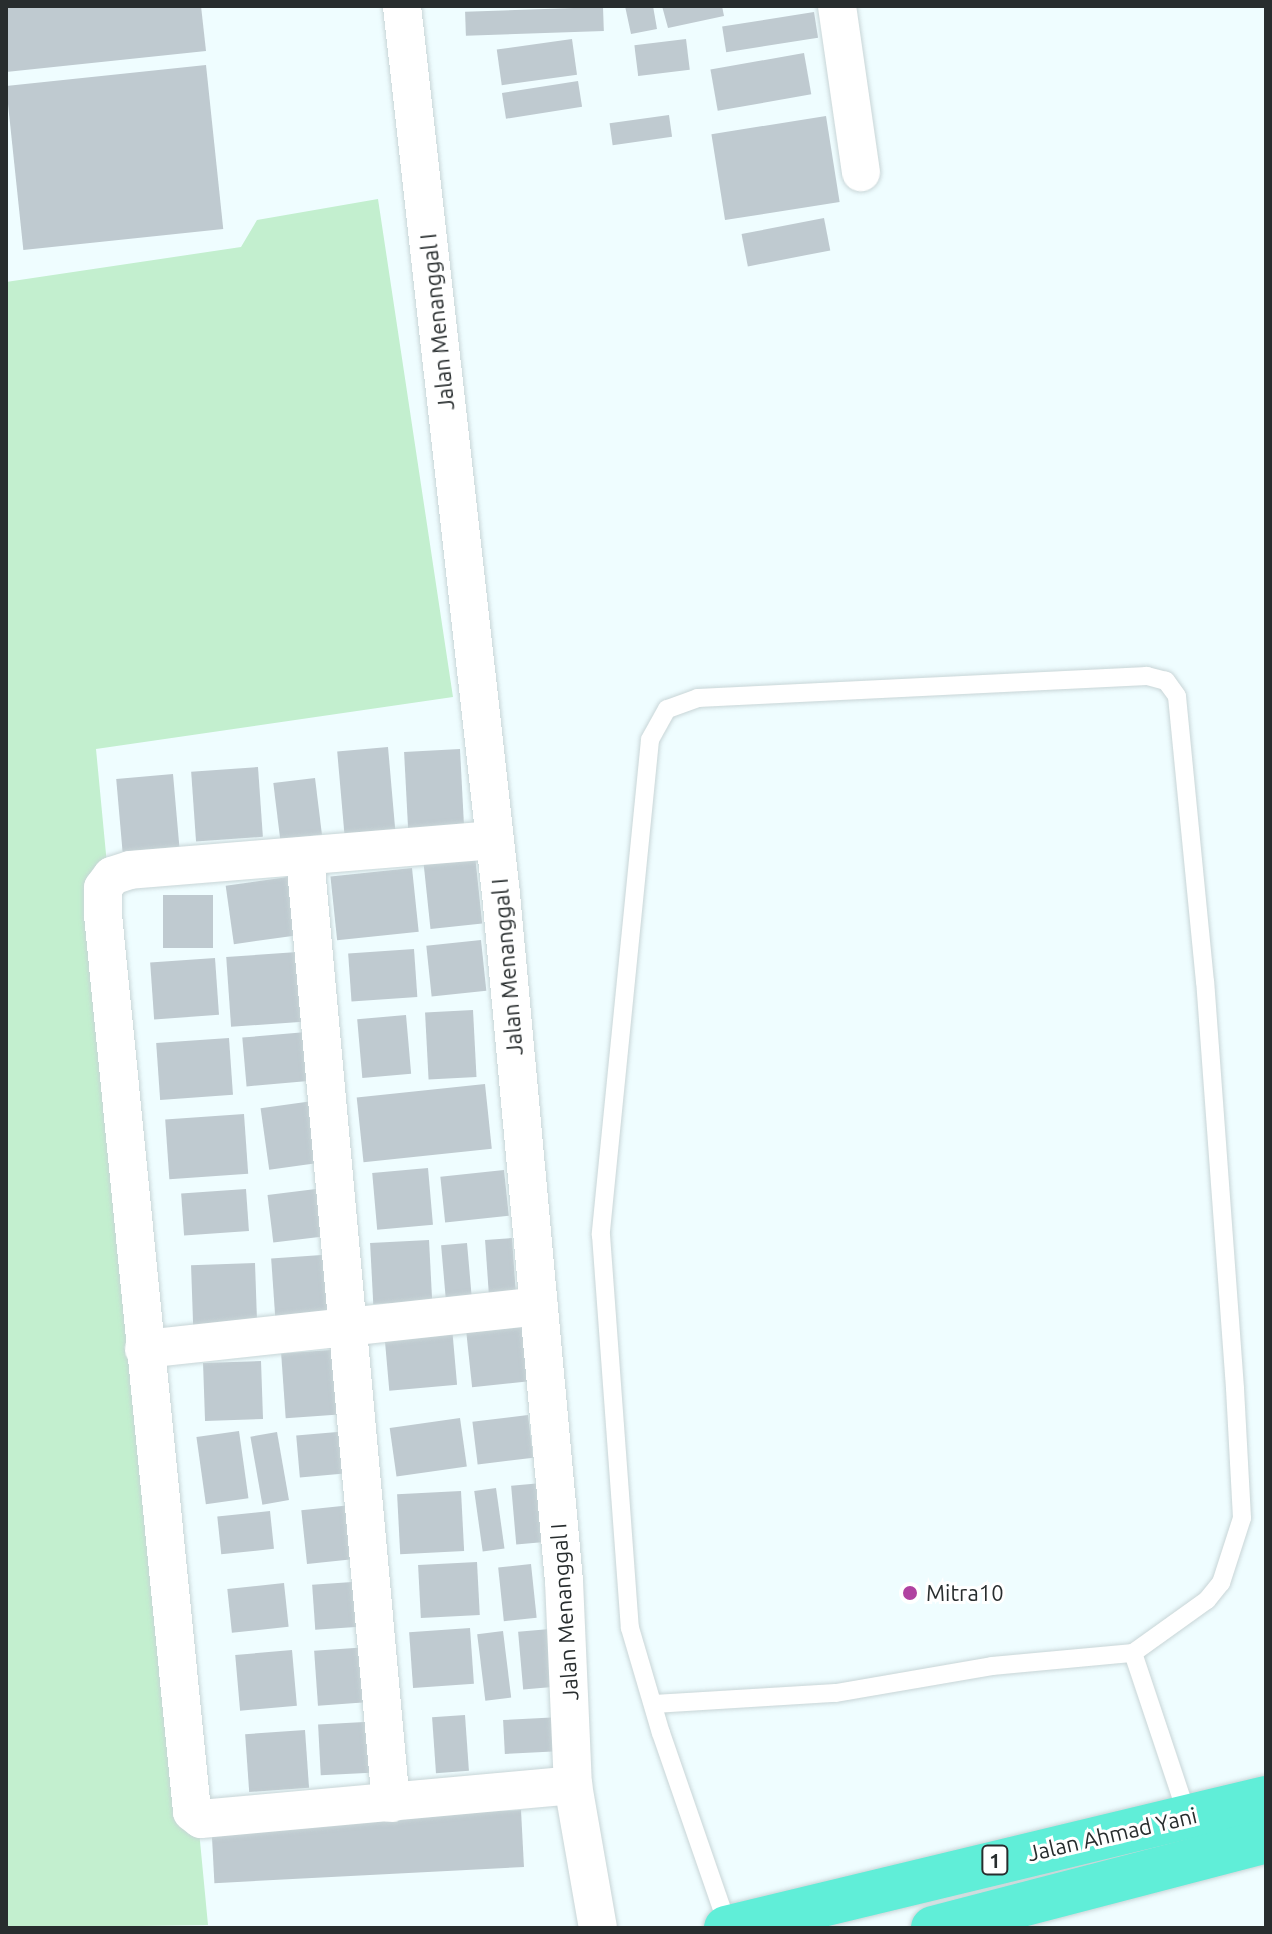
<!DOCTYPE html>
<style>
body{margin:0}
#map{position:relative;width:1272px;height:1934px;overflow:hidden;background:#effdff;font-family:Ubuntu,sans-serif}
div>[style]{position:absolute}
.green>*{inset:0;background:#c3efcf}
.building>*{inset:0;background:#bfcad0;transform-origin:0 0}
.roads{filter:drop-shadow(0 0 2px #c8d5d7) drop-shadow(0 0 2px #c8d5d7)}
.service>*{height:18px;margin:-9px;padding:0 9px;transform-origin:9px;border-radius:9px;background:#fff}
.minor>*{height:38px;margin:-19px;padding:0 19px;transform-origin:19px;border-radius:19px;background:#fff}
.trunk>*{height:44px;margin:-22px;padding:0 22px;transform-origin:22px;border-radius:22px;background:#60eed8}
.dots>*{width:22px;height:22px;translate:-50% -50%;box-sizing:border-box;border:4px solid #fff;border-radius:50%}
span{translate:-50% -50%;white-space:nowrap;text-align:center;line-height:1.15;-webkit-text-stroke:6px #fff;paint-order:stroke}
.shield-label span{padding:2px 6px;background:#fff;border:2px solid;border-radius:6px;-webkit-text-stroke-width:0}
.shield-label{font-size:20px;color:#282d2e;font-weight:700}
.street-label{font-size:22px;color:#282d2e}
.poi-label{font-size:22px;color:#282d2e}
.left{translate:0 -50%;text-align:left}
.frame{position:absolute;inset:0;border:8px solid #282d2e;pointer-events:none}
</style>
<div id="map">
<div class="green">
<div style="clip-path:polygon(378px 199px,453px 697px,96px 749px,208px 1925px,6px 1928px,6px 282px,241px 247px,257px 220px)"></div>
</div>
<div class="building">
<div style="clip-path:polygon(6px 6px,201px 6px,206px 51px,6px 72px)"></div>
<div style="clip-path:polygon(625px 6px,653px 6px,657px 29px,631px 34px)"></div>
<div style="clip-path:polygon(662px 6px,722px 6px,724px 16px,668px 28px)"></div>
<div style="left:603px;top:7px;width:24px;height:138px;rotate:88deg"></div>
<div style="left:814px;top:12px;width:26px;height:93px;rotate:81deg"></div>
<div style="left:572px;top:39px;width:36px;height:76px;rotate:82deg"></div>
<div style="left:686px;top:39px;width:31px;height:52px;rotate:83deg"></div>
<div style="left:804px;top:53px;width:42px;height:95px;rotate:80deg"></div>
<div style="left:206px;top:65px;width:165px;height:201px;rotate:84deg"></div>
<div style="left:578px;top:81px;width:26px;height:77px;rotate:81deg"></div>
<div style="left:669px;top:115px;width:22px;height:60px;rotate:82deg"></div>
<div style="left:826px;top:116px;width:87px;height:116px;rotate:81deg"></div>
<div style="left:824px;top:218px;width:33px;height:84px;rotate:79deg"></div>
<div style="left:388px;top:747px;width:85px;height:51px;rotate:85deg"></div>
<div style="left:460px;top:749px;width:81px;height:56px;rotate:87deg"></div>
<div style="left:258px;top:767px;width:70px;height:67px;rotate:86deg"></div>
<div style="left:173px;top:774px;width:73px;height:57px;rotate:85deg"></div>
<div style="left:315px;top:778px;width:57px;height:42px;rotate:83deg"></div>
<div style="left:475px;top:855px;width:69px;height:52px;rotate:84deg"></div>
<div style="left:412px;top:868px;width:64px;height:82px;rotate:84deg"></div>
<div style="left:295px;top:876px;width:59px;height:70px;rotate:82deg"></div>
<div style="left:163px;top:895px;width:50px;height:53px"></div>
<div style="left:481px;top:940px;width:51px;height:55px;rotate:84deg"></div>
<div style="left:414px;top:949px;width:48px;height:66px;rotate:86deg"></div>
<div style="left:312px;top:951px;width:70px;height:86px;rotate:86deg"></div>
<div style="left:215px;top:958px;width:57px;height:65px;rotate:86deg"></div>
<div style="left:473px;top:1010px;width:67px;height:48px;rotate:87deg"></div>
<div style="left:406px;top:1015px;width:59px;height:49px;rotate:85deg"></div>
<div style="left:318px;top:1031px;width:49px;height:76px;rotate:85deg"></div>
<div style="left:229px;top:1038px;width:57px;height:73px;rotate:86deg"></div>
<div style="left:485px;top:1084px;width:65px;height:129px;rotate:84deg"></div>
<div style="left:320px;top:1100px;width:62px;height:60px;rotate:82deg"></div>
<div style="left:244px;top:1114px;width:60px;height:79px;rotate:86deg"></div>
<div style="left:428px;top:1168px;width:57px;height:56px;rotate:85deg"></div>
<div style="left:504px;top:1170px;width:46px;height:64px;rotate:84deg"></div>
<div style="left:332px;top:1187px;width:48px;height:65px;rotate:83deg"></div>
<div style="left:246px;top:1189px;width:42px;height:65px;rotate:86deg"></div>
<div style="left:512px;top:1238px;width:62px;height:27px;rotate:86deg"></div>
<div style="left:429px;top:1240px;width:61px;height:59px;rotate:87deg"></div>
<div style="left:467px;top:1243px;width:62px;height:26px;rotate:85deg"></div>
<div style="left:336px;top:1254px;width:59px;height:65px;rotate:86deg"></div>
<div style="left:255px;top:1263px;width:61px;height:64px;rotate:88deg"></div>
<div style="left:528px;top:1326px;width:55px;height:62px;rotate:84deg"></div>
<div style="left:452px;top:1327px;width:58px;height:68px;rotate:85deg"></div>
<div style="left:345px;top:1349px;width:65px;height:64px;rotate:86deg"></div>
<div style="left:261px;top:1361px;width:58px;height:58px;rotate:88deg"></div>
<div style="left:528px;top:1415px;width:43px;height:56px;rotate:83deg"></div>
<div style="left:460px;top:1418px;width:49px;height:71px;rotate:82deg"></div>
<div style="left:239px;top:1431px;width:68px;height:43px;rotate:82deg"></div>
<div style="left:349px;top:1431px;width:42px;height:53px;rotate:85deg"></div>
<div style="left:277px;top:1432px;width:69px;height:27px;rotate:80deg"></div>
<div style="left:542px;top:1483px;width:59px;height:31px;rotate:85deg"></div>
<div style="left:496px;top:1488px;width:61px;height:22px;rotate:82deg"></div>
<div style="left:461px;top:1491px;width:60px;height:64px;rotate:87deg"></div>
<div style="left:361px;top:1504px;width:54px;height:60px;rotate:84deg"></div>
<div style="left:270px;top:1511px;width:38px;height:53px;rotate:84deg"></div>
<div style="left:477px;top:1562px;width:53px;height:59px;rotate:87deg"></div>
<div style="left:531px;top:1564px;width:54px;height:33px;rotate:84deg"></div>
<div style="left:367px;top:1581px;width:45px;height:55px;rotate:86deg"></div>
<div style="left:284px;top:1583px;width:44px;height:57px;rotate:84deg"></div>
<div style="left:470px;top:1628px;width:56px;height:61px;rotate:86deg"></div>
<div style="left:550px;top:1629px;width:58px;height:32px;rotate:85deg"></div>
<div style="left:503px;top:1631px;width:67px;height:26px;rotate:83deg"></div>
<div style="left:369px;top:1647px;width:55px;height:55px;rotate:86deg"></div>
<div style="left:292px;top:1650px;width:56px;height:57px;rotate:85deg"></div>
<div style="left:465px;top:1715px;width:56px;height:33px;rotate:86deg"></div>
<div style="left:561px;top:1717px;width:34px;height:58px;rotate:87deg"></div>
<div style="left:383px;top:1721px;width:51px;height:65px;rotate:87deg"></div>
<div style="left:305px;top:1730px;width:58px;height:60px;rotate:86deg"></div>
<div style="left:521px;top:1810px;width:57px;height:310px;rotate:87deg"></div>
</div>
<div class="roads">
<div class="service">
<div style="left:1133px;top:1653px;width:173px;rotate:71.5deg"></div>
<div style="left:654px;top:1704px;width:182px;rotate:-3.5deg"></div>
<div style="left:836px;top:1693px;width:158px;rotate:-9.8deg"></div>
<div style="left:992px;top:1666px;width:142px;rotate:-5.3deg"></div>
<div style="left:1133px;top:1653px;width:91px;rotate:-35.6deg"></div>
<div style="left:1207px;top:1600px;width:22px;rotate:-51deg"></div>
<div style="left:1221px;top:1583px;width:68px;rotate:-72.1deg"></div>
<div style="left:1242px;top:1518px;width:130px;rotate:-93.1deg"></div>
<div style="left:1235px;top:1388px;width:407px;rotate:-94.2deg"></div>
<div style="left:1205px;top:982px;width:287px;rotate:-95.6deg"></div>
<div style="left:1177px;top:696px;width:19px;rotate:-126deg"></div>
<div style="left:1166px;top:681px;width:20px;rotate:-165deg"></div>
<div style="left:1147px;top:676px;width:450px;rotate:177.2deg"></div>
<div style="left:698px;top:698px;width:33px;rotate:160deg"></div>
<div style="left:667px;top:709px;width:35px;rotate:119deg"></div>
<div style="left:650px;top:740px;width:497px;rotate:95.7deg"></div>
<div style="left:601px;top:1235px;width:394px;rotate:85.8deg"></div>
<div style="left:630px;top:1628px;width:109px;rotate:73.6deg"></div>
<div style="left:661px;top:1733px;width:205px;rotate:70.9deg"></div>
</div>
<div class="minor">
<div style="left:402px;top:6px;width:894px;rotate:83.64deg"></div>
<div style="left:501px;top:894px;width:690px;rotate:84.76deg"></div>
<div style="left:564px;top:1581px;width:204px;rotate:87.5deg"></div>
<div style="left:573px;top:1785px;width:145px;rotate:80.1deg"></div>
<div style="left:837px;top:6px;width:168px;rotate:81.8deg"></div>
<div style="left:494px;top:840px;width:365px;rotate:175.3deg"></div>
<div style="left:130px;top:870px;width:19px;rotate:162deg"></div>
<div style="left:112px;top:876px;width:15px;rotate:127deg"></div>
<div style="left:103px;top:888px;width:27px;rotate:90deg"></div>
<div style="left:103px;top:915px;width:901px;rotate:84.33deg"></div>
<div style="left:192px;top:1812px;width:11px;rotate:38deg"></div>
<div style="left:201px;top:1819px;width:374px;rotate:-5.2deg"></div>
<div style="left:305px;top:857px;width:950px;rotate:84.81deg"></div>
<div style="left:144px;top:1349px;width:397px;rotate:-6.2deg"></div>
</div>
<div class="trunk">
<div style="left:726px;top:1928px;width:555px;rotate:-13.54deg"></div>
<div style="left:933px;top:1928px;width:344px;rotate:-14.6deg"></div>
</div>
</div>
<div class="dots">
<div style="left:910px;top:1593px;background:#b042a0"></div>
</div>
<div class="shield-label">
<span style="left:995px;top:1860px">1</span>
</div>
<div class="street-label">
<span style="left:437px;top:322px;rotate:-96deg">Jalan Menanggal I</span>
<span style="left:507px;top:967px;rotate:-95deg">Jalan Menanggal I</span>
<span style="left:564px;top:1612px;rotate:-94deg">Jalan Menanggal I</span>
<span style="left:1112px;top:1834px;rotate:-13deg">Jalan Ahmad Yani</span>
</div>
<div class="poi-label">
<span class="left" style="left:926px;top:1593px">Mitra10</span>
</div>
<div class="frame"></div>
</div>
